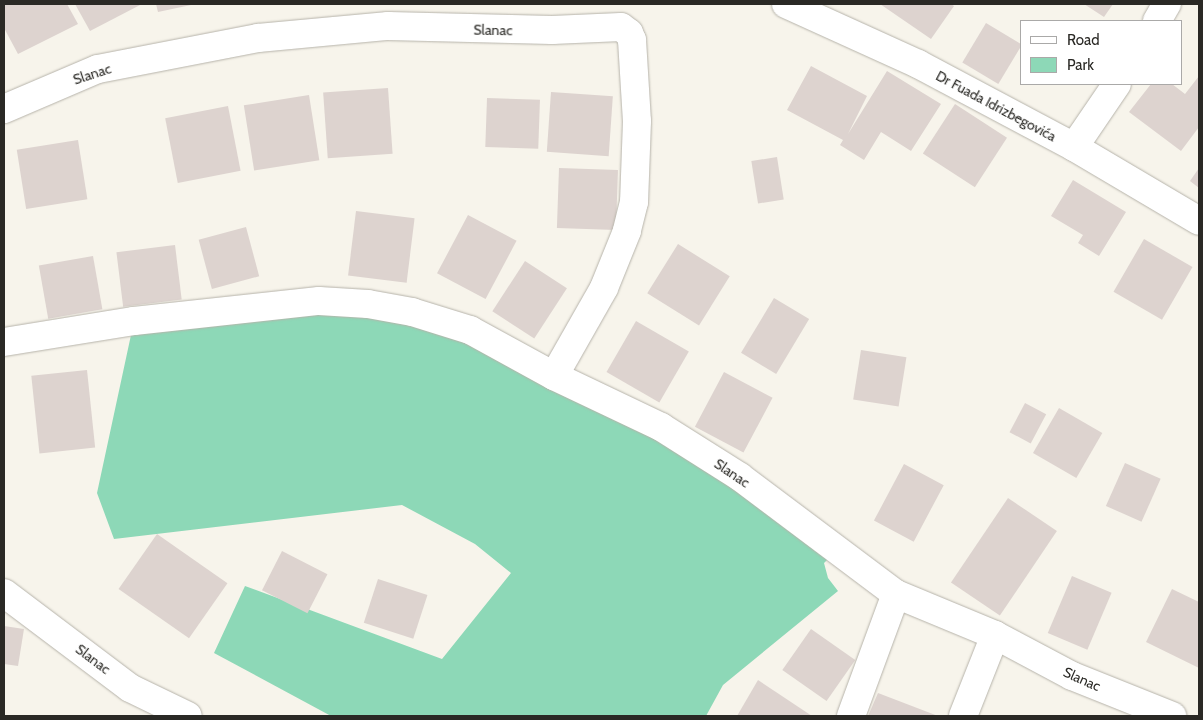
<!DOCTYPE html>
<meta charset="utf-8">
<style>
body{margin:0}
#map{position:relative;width:1203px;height:720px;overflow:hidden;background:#f7f4eb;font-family:Cabin,sans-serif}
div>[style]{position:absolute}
.green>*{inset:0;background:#8dd8b7}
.building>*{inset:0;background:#ddd3cf;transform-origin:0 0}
.roads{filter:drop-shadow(0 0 1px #b6b3aa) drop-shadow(0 0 1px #b6b3aa)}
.minor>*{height:28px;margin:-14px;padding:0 14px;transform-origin:14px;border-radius:14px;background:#fff}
span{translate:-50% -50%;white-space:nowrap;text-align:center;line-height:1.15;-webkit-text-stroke:4.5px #fff;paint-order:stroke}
.street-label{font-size:14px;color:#2a2925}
.frame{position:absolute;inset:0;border:5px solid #2a2925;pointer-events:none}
.legend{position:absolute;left:1020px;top:20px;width:162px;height:65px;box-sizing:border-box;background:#fff;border:1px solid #aaa9a8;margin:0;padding:6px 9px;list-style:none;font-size:15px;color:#2a2925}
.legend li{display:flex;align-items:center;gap:10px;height:25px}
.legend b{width:25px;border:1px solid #aaa9a8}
</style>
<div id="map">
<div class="green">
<div style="clip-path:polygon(368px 304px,554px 376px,836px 551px,824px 563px,828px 578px,838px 591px,723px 685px,706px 716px,331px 716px,214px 653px,245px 586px,442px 659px,511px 573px,475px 544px,402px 505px,114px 539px,97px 493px,134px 321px)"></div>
</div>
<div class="building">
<div style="clip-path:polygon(4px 4px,67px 4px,78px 24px,18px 54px,4px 28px)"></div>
<div style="clip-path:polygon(75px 4px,142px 4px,90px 31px)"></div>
<div style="clip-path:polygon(156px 4px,191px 4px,191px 5px,158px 12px)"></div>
<div style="clip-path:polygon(880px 4px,951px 4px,954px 6px,931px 39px)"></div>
<div style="clip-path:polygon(1084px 4px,1113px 4px,1104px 17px)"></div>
<div style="left:986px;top:23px;width:42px;height:46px;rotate:31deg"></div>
<div style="clip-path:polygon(811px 66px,867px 96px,848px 134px,887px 71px,941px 104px,911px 151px,881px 132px,864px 160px,840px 145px,843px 140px,787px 110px)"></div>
<div style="clip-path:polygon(1199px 76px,1199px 127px,1181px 151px,1129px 112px,1151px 84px,1172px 84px,1185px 94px)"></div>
<div style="left:388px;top:88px;width:66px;height:65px;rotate:86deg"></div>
<div style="left:551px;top:92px;width:62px;height:60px;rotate:4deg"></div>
<div style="left:309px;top:95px;width:66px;height:66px;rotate:81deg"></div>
<div style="left:487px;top:98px;width:53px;height:49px;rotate:2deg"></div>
<div style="left:955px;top:104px;width:62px;height:59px;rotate:33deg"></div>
<div style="left:228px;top:106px;width:66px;height:64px;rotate:79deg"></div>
<div style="left:78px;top:140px;width:60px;height:62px;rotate:81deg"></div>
<div style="left:777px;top:157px;width:43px;height:26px;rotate:81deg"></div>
<div style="left:559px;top:168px;width:59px;height:60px;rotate:2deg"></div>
<div style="clip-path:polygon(1199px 168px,1199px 188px,1190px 181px)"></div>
<div style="clip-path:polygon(1073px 180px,1126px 212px,1099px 256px,1078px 243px,1083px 235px,1051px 216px)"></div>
<div style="left:356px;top:211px;width:59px;height:65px;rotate:7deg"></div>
<div style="left:468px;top:215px;width:55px;height:66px;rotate:28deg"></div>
<div style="left:246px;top:227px;width:51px;height:49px;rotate:75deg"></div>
<div style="left:1144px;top:239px;width:56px;height:61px;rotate:30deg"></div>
<div style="left:678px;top:244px;width:61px;height:58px;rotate:32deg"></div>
<div style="left:175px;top:245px;width:55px;height:59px;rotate:83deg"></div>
<div style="left:93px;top:256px;width:54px;height:55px;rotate:80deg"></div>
<div style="left:525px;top:261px;width:50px;height:60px;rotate:33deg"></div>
<div style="left:774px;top:298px;width:41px;height:64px;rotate:31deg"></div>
<div style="left:636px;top:321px;width:61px;height:59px;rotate:30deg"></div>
<div style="left:861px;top:350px;width:46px;height:50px;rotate:9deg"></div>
<div style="left:87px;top:370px;width:78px;height:56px;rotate:84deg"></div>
<div style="left:724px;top:372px;width:55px;height:62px;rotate:28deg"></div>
<div style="left:1025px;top:403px;width:24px;height:33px;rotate:28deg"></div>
<div style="left:1059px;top:408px;width:50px;height:52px;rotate:30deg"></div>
<div style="left:1125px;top:463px;width:39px;height:47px;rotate:24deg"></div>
<div style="left:904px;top:464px;width:45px;height:64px;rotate:28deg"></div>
<div style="left:1008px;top:498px;width:59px;height:102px;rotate:34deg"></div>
<div style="left:157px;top:534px;width:86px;height:67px;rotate:35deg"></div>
<div style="left:282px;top:551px;width:51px;height:44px;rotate:27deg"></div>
<div style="left:1072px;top:576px;width:43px;height:62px;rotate:23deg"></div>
<div style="left:378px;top:579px;width:52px;height:46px;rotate:18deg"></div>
<div style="clip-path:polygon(1172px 589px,1199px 602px,1199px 668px,1146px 642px)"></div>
<div style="clip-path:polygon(4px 626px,24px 629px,18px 666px,4px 664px)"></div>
<div style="left:811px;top:629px;width:54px;height:50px;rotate:35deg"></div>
<div style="clip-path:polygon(758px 680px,812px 716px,737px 716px)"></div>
<div style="clip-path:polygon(878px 693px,938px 716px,868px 716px)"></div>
</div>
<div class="roads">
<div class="minor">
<div style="left:786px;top:4px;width:145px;rotate:24.4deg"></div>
<div style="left:918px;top:64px;width:177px;rotate:28deg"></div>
<div style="left:1074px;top:147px;width:145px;rotate:30.6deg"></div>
<div style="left:1157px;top:21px;width:20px;rotate:-60deg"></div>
<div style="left:4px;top:109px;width:102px;rotate:-23.1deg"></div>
<div style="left:98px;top:69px;width:163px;rotate:-11deg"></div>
<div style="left:258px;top:38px;width:131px;rotate:-5.3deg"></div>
<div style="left:388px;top:26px;width:164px;rotate:1.4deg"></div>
<div style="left:552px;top:30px;width:69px;rotate:-2.5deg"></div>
<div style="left:621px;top:27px;width:10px;rotate:37deg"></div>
<div style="left:629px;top:33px;width:8px;rotate:67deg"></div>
<div style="left:632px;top:40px;width:81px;rotate:86.5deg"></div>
<div style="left:637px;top:121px;width:81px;rotate:92.1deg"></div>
<div style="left:634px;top:202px;width:30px;rotate:104deg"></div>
<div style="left:627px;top:231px;width:61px;rotate:112deg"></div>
<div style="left:604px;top:288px;width:101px;rotate:119.6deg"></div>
<div style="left:1074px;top:147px;width:76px;rotate:-55.7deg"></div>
<div style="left:4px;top:342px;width:132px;rotate:-9.2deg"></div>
<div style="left:134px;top:321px;width:186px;rotate:-6.2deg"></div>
<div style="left:319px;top:301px;width:49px;rotate:3.5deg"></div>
<div style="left:368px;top:304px;width:45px;rotate:10.3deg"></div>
<div style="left:412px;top:312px;width:61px;rotate:17.2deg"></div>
<div style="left:470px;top:330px;width:96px;rotate:28.7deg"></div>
<div style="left:554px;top:376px;width:119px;rotate:25.5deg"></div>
<div style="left:661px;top:427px;width:93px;rotate:32.3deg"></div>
<div style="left:740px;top:477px;width:195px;rotate:36.9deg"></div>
<div style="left:896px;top:594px;width:107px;rotate:22.5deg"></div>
<div style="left:995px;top:635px;width:87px;rotate:28deg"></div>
<div style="left:1072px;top:676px;width:108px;rotate:21.8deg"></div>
<div style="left:4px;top:593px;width:158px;rotate:37deg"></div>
<div style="left:130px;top:688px;width:64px;rotate:25.8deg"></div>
<div style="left:851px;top:716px;width:130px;rotate:-69.8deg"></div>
<div style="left:963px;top:716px;width:87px;rotate:-68.4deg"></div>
</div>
</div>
<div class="street-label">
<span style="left:493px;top:30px;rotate:1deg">Slanac</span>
<span style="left:92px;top:74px;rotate:-18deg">Slanac</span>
<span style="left:996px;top:106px;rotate:28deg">Dr Fuada Idrizbegovića</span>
<span style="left:732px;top:473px;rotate:34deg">Slanac</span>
<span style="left:93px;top:659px;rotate:37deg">Slanac</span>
<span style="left:1082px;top:679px;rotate:24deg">Slanac</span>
</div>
<div class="frame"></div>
<ul class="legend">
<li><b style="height:6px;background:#fff"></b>Road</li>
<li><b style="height:14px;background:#8dd8b7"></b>Park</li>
</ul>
</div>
